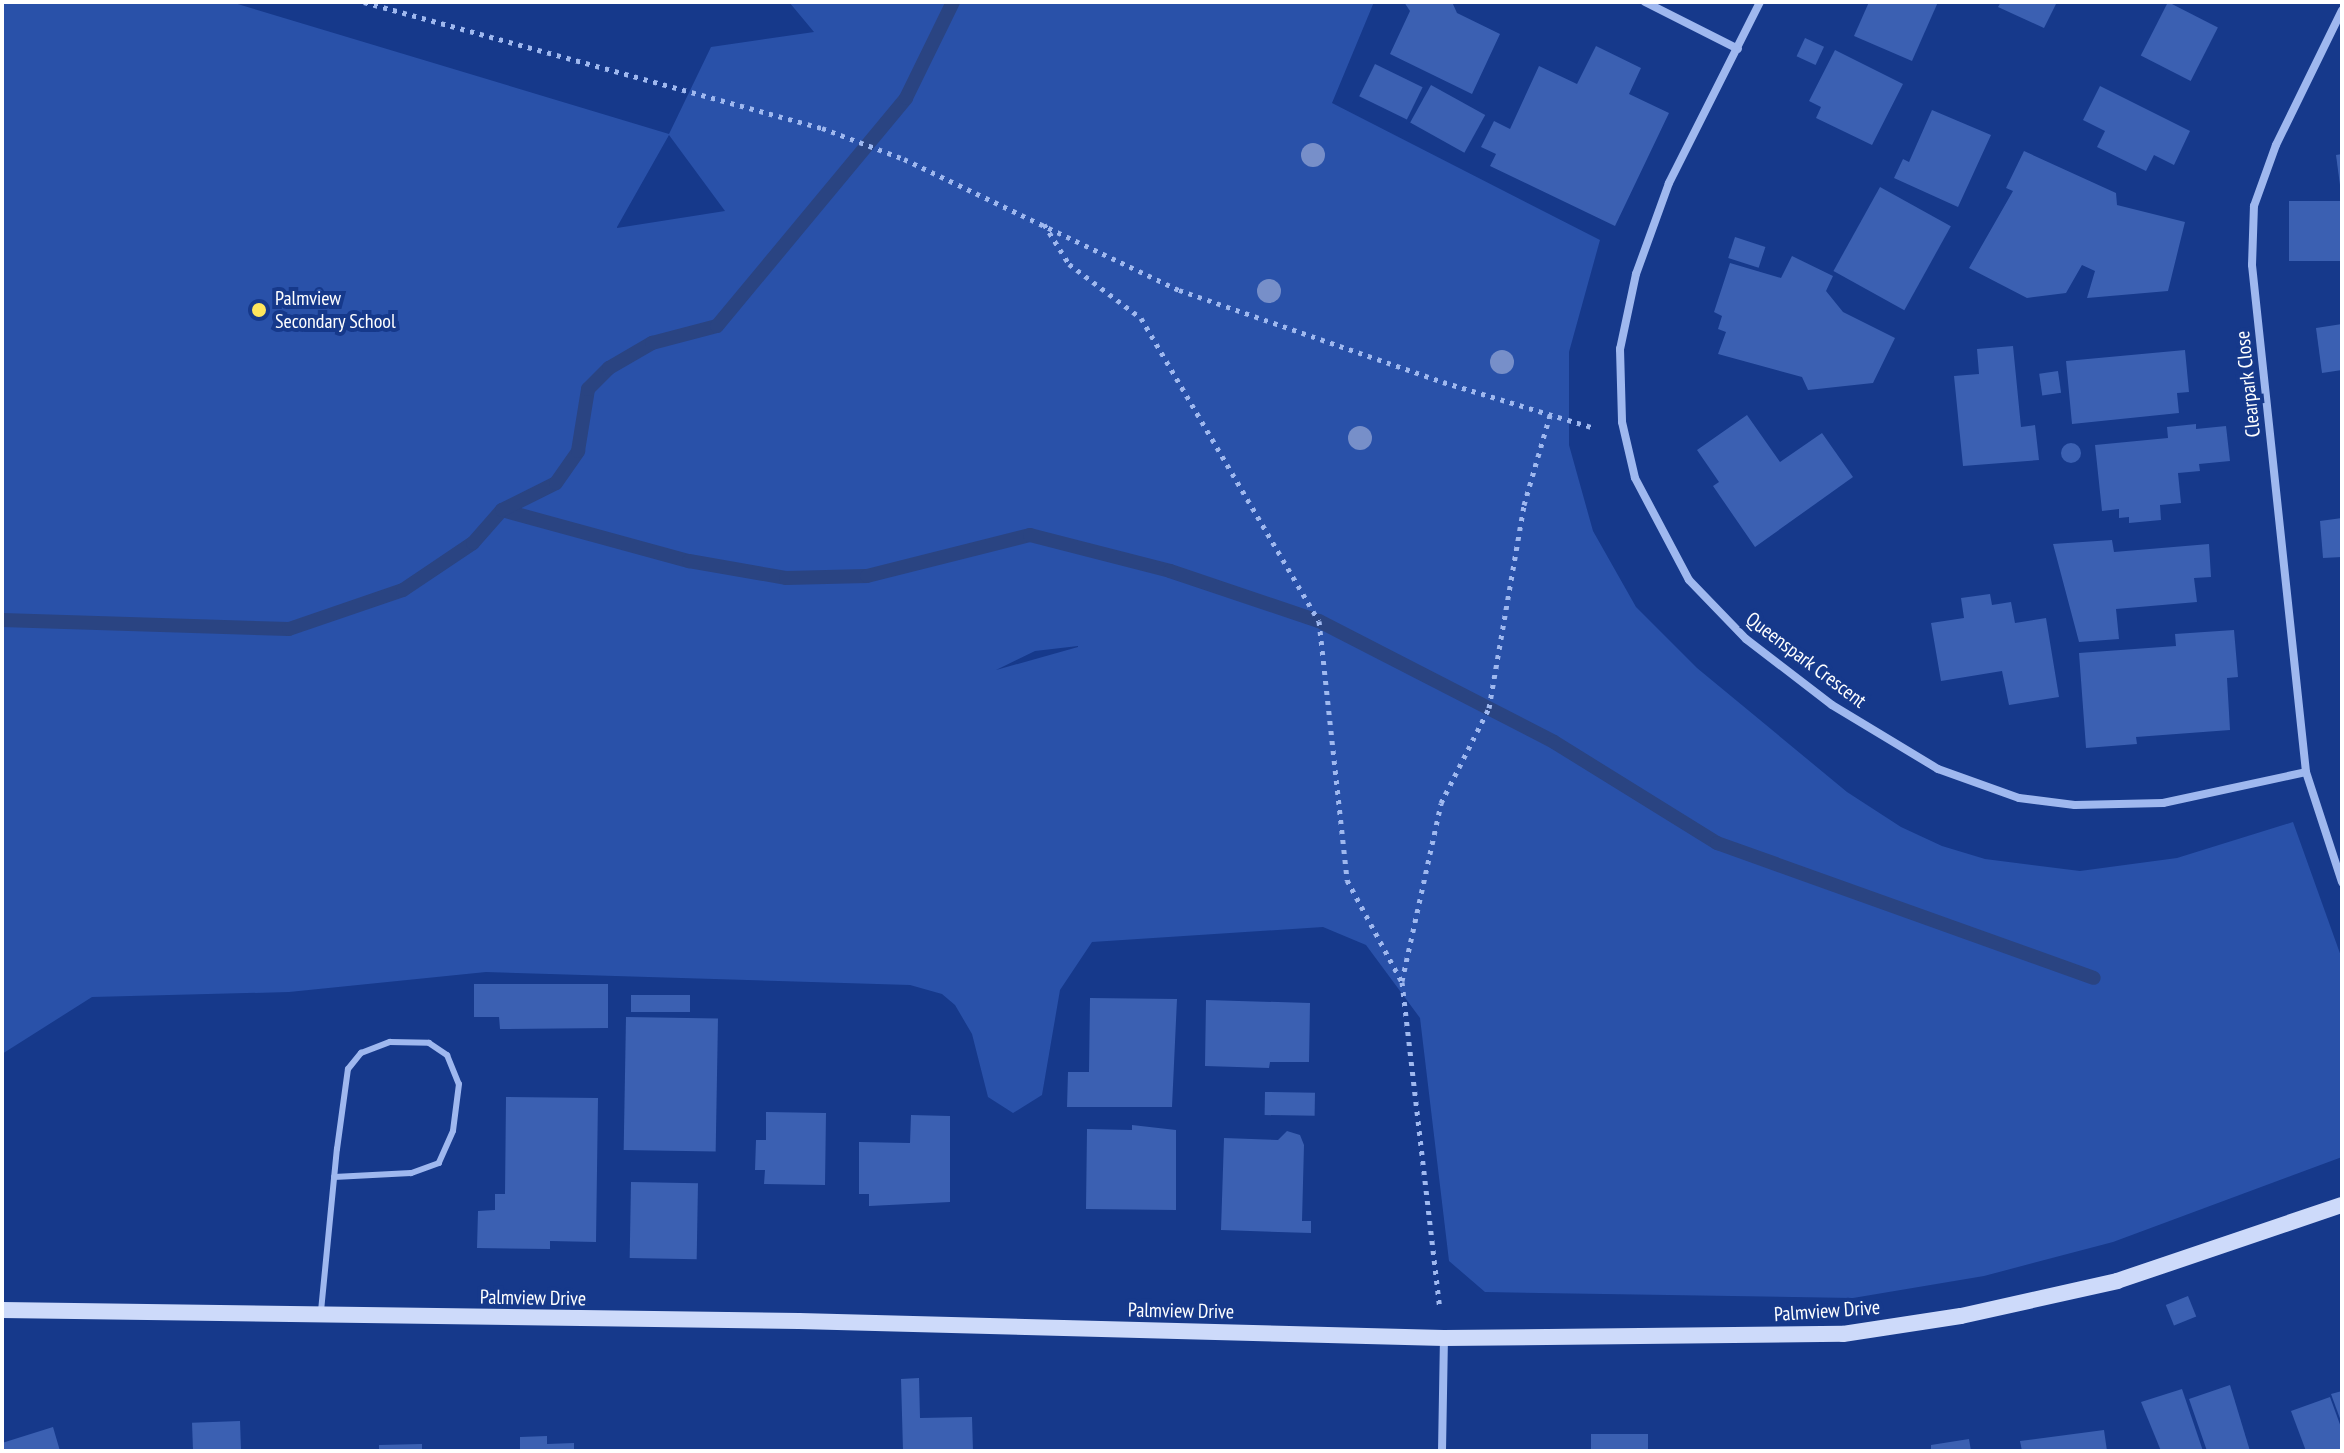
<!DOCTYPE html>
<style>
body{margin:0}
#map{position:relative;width:2344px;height:1453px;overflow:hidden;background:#16398b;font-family:"PT Sans Narrow",sans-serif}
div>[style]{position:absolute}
.green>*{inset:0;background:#2951a9}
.stream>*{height:14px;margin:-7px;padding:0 7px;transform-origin:7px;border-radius:7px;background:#2a4482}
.building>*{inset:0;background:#3b60b2;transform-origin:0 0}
.round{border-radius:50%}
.path>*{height:5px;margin-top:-2.5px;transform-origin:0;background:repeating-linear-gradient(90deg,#9fb8ef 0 4px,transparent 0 10px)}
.lane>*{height:6px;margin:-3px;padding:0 3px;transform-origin:3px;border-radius:3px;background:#9fb8ef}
.street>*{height:8px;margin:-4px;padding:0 4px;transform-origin:4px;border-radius:4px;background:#9fb8ef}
.secondary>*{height:16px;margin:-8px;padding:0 8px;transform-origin:8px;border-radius:8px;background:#cddafa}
.trees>*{width:24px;height:24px;margin:-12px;border-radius:50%;background:#778fc9}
.dots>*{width:22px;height:22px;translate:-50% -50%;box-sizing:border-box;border:4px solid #16398b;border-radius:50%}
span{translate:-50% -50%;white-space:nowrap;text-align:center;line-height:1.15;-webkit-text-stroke:8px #16398b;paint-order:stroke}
.poi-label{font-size:20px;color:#fff}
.left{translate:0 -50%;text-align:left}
.street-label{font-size:20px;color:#fff}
.frame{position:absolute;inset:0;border:4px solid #fff;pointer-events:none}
</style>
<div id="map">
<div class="green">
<div style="clip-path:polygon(evenodd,2px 2px,231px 2px,669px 134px,711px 47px,814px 32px,789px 2px,1374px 2px,1332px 103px,1600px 240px,1569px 352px,1569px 445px,1593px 531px,1636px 607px,1697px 668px,1847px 792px,1901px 827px,1942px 846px,1985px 859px,2080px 871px,2177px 858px,2293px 822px,2342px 959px,2342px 1157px,2113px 1242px,1984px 1276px,1853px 1298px,1485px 1292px,1449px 1261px,1420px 1018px,1366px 945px,1323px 927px,1092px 942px,1060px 990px,1042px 1095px,1013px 1113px,988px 1097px,972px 1034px,955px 1005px,942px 994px,910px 985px,486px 972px,289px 992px,92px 997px,2px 1054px,2px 2px,669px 135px,725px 211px,617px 228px,617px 227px,669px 135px,2px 2px,1078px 646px,1078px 647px,996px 670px,1035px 651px,1078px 646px)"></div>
</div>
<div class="stream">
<div style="left:502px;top:510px;width:194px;rotate:15.3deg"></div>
<div style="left:689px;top:561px;width:98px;rotate:9.9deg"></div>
<div style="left:786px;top:578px;width:81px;rotate:-1.4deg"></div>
<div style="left:867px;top:576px;width:168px;rotate:-14.1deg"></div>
<div style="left:1030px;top:535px;width:145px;rotate:14.4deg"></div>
<div style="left:1170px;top:571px;width:157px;rotate:18.6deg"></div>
<div style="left:1319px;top:621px;width:264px;rotate:27.2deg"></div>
<div style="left:1554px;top:742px;width:192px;rotate:31.8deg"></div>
<div style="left:1717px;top:843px;width:400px;rotate:19.7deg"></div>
<div style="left:2px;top:620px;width:287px;rotate:1.8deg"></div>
<div style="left:289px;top:629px;width:120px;rotate:-18.9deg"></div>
<div style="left:403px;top:590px;width:84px;rotate:-33.9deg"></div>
<div style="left:473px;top:543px;width:44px;rotate:-48.7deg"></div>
<div style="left:502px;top:510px;width:60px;rotate:-26.6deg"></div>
<div style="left:556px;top:483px;width:39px;rotate:-55deg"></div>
<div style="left:578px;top:451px;width:63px;rotate:-80.8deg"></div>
<div style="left:588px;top:389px;width:30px;rotate:-45deg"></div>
<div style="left:609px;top:368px;width:50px;rotate:-30.2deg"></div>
<div style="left:652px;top:343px;width:67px;rotate:-14.7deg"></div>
<div style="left:717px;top:326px;width:296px;rotate:-50.3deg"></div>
<div style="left:906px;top:98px;width:107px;rotate:-63.9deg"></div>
</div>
<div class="building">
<div style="clip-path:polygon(1404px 2px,1452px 2px,1457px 13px,1500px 34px,1472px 94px,1390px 54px,1410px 11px)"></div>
<div style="clip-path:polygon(1869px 2px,1938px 2px,1912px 61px,1854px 36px)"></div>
<div style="clip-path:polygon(2001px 2px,2057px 2px,2044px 28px,1998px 7px)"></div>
<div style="left:2168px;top:2px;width:56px;height:60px;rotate:27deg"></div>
<div style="left:1805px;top:38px;width:21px;height:20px;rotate:25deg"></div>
<div style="clip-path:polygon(1596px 46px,1641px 68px,1629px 94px,1669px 113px,1615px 226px,1490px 166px,1496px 154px,1481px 147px,1494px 121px,1510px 129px,1539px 66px,1577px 84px)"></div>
<div style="clip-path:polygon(1835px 50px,1903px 84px,1872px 145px,1816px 118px,1821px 107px,1809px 101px)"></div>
<div style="left:1375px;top:64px;width:53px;height:36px;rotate:26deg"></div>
<div style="left:1431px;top:85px;width:62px;height:43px;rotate:29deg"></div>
<div style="clip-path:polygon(2100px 86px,2190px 131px,2174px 165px,2154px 155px,2146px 171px,2097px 147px,2105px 131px,2083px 120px)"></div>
<div style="clip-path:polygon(1932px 110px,1991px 135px,1958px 207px,1894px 178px,1903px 159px,1909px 162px)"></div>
<div style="clip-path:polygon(2024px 151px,2116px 193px,2117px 205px,2185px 222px,2168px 291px,2087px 298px,2095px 271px,2082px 265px,2066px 293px,2027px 298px,1969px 268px,2013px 191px,2006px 188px)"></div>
<div style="clip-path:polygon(2342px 154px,2342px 185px,2340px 185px,2336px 155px)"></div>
<div style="left:1880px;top:187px;width:81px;height:96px;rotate:29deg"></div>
<div style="left:2342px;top:201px;width:60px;height:53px;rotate:90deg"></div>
<div style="left:1735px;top:237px;width:32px;height:22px;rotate:18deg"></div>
<div style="clip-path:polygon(1792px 256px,1833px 276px,1826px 291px,1843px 312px,1895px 338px,1873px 383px,1808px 390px,1802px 377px,1718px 354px,1726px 332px,1718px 329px,1722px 316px,1714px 312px,1730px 263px,1781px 278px)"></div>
<div style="clip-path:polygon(2342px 324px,2342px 370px,2322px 373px,2316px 328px)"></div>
<div style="clip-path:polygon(2013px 346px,2021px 427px,2035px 425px,2039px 460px,1963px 466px,1954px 376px,1979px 374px,1977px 349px)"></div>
<div style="clip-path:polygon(2185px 350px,2189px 392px,2177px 393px,2179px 413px,2072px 424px,2066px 361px)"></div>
<div style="left:2058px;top:371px;width:22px;height:19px;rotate:82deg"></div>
<div style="clip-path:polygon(1747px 415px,1780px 462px,1822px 433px,1853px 477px,1755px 547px,1713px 486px,1719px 482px,1697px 450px)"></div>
<div style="clip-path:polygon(2196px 424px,2196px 429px,2226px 426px,2230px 461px,2199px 464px,2200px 471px,2178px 473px,2181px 503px,2160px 505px,2161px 520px,2129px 523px,2129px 517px,2119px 518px,2119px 509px,2102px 511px,2095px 445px,2168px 438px,2167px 427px)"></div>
<div class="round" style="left:2061px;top:443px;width:20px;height:20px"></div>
<div style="clip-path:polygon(2342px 518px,2342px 557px,2323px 558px,2320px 521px)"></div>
<div style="clip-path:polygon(2112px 540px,2114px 552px,2209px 544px,2211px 577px,2194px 578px,2197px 602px,2116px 609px,2119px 639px,2079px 642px,2053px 544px)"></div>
<div style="clip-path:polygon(1990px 594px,1992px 605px,2011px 602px,2015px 623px,2046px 618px,2059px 697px,2009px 705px,2002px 671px,1941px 681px,1931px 623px,1964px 618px,1961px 598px)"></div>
<div style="clip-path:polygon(2234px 630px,2238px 677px,2227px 678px,2230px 730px,2136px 737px,2137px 744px,2086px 748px,2079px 653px,2176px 646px,2175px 634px)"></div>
<div style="clip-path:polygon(474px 984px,608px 984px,608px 1028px,500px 1029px,499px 1017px,474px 1017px)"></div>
<div style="left:631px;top:995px;width:59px;height:17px"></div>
<div style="clip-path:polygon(1090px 998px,1177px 999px,1172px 1107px,1067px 1107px,1068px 1072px,1089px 1072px)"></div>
<div style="clip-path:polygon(1206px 1000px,1310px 1003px,1309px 1062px,1270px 1062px,1269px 1068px,1205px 1066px)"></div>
<div style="left:626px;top:1017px;width:92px;height:133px;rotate:1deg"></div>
<div style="left:1265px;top:1092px;width:50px;height:23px;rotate:1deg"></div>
<div style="clip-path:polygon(506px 1097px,598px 1098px,596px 1242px,550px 1241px,550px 1249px,477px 1248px,478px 1211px,495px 1210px,495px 1194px,505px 1194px)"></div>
<div style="clip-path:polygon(766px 1112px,826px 1113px,825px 1185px,764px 1184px,765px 1170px,755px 1170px,756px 1140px,766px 1140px)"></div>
<div style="clip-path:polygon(911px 1115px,950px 1116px,950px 1202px,869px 1206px,869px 1194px,859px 1194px,859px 1142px,910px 1143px)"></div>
<div style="clip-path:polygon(1132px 1125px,1176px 1130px,1176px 1210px,1086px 1209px,1087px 1129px,1132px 1130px)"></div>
<div style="clip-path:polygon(1287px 1131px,1300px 1135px,1304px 1145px,1302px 1221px,1311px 1221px,1311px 1233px,1221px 1230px,1224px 1138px,1278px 1140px)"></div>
<div style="left:631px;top:1182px;width:67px;height:76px;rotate:1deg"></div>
<div style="left:2188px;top:1296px;width:22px;height:24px;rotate:68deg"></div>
<div style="clip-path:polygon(919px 1378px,920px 1418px,972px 1417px,973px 1451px,903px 1451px,901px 1379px)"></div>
<div style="clip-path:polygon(2230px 1385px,2250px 1451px,2207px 1451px,2189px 1399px)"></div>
<div style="clip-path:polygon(2182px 1389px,2203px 1451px,2161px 1451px,2141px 1402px)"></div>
<div style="clip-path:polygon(2342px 1391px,2342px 1424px,2331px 1394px)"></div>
<div style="clip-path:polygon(2330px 1397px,2342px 1430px,2342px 1449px,2306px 1451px,2291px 1411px)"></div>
<div style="left:240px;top:1421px;width:30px;height:48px;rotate:88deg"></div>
<div style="clip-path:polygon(53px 1427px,60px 1451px,2px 1451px,2px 1443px)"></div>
<div style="clip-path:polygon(2104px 1430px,2107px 1451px,2022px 1451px,2020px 1441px)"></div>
<div style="left:1591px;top:1434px;width:57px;height:17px"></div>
<div style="clip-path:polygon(547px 1436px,547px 1444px,574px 1443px,574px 1451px,520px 1451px,520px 1437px)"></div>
<div style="clip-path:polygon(1969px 1439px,1971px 1451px,1931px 1451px,1931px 1445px)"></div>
<div style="clip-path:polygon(422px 1444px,422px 1451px,379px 1451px,379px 1445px)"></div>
</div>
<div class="path">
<div style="left:364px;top:2px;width:475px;rotate:15.4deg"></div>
<div style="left:822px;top:128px;width:88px;rotate:20.7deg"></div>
<div style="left:904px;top:159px;width:305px;rotate:25.5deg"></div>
<div style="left:1179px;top:290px;width:280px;rotate:19.2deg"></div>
<div style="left:1443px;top:382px;width:158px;rotate:16.9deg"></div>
<div style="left:1044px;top:224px;width:47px;rotate:58deg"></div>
<div style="left:1069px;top:264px;width:90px;rotate:36.9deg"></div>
<div style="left:1141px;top:318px;width:351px;rotate:59.6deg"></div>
<div style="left:1319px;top:621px;width:261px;rotate:83.8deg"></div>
<div style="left:1347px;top:880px;width:116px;rotate:61.7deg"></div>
<div style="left:1402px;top:982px;width:329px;rotate:83.4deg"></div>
<div style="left:1402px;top:981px;width:182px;rotate:-77.6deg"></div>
<div style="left:1441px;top:803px;width:106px;rotate:-63.2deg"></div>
<div style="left:1489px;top:708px;width:206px;rotate:-80.2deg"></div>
<div style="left:1524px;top:505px;width:94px;rotate:-73.9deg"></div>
</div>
<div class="lane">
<div style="left:321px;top:1311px;width:163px;rotate:-84.4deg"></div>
<div style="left:337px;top:1149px;width:81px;rotate:-82.2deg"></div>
<div style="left:348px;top:1069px;width:21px;rotate:-51deg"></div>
<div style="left:361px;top:1053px;width:31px;rotate:-21deg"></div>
<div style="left:390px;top:1042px;width:39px;rotate:1deg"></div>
<div style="left:429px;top:1043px;width:22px;rotate:34deg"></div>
<div style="left:447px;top:1055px;width:31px;rotate:68deg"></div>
<div style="left:459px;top:1084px;width:47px;rotate:97.3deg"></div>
<div style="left:453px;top:1131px;width:35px;rotate:114deg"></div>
<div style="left:439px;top:1163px;width:30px;rotate:160deg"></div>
<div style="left:411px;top:1173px;width:77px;rotate:177deg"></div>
</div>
<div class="street">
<div style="left:1645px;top:2px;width:104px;rotate:26.8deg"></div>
<div style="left:1760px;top:2px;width:203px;rotate:116.7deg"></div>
<div style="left:1669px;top:183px;width:97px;rotate:109.9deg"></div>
<div style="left:1636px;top:274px;width:77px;rotate:102deg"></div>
<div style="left:1620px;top:349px;width:73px;rotate:88.4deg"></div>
<div style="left:1622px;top:422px;width:57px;rotate:76.9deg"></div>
<div style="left:1635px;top:478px;width:115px;rotate:62.1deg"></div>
<div style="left:1689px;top:580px;width:82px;rotate:46deg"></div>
<div style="left:1746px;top:639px;width:108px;rotate:37.5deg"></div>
<div style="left:1832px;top:705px;width:124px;rotate:31.1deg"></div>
<div style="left:1938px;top:769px;width:86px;rotate:19.7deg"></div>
<div style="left:2019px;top:798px;width:56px;rotate:7.1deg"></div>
<div style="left:2075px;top:805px;width:88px;rotate:-1.3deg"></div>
<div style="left:2163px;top:803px;width:146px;rotate:-12.2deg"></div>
<div style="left:2306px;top:772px;width:116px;rotate:71.9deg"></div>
<div style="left:2306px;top:772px;width:510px;rotate:-96.08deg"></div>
<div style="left:2252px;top:265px;width:59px;rotate:-88.1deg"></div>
<div style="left:2254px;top:206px;width:65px;rotate:-70.2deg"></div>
<div style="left:2276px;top:145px;width:150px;rotate:-63.9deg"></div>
<div style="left:1442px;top:1451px;width:112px;rotate:-89deg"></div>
</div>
<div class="secondary">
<div style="left:2px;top:1310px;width:797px;rotate:0.79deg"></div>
<div style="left:799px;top:1321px;width:645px;rotate:1.51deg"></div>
<div style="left:1444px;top:1338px;width:399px;rotate:-0.6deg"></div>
<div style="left:1843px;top:1334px;width:119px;rotate:-8.7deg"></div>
<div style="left:1961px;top:1316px;width:160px;rotate:-12.6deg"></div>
<div style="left:2117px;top:1281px;width:237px;rotate:-18.7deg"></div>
</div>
<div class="trees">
<div style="left:1313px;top:155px"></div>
<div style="left:1269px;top:291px"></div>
<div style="left:1502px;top:362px"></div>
<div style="left:1360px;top:438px"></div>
</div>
<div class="dots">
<div style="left:259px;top:310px;background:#ffe65d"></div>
</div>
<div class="poi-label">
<span class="left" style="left:275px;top:310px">Palmview<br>Secondary School</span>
</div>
<div class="street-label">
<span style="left:2248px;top:384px;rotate:-96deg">Clearpark Close</span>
<span style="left:1806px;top:660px;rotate:37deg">Queenspark Crescent</span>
<span style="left:533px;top:1298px;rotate:1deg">Palmview Drive</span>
<span style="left:1181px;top:1311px;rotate:1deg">Palmview Drive</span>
<span style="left:1827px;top:1311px;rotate:-4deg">Palmview Drive</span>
</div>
<div class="frame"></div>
</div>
